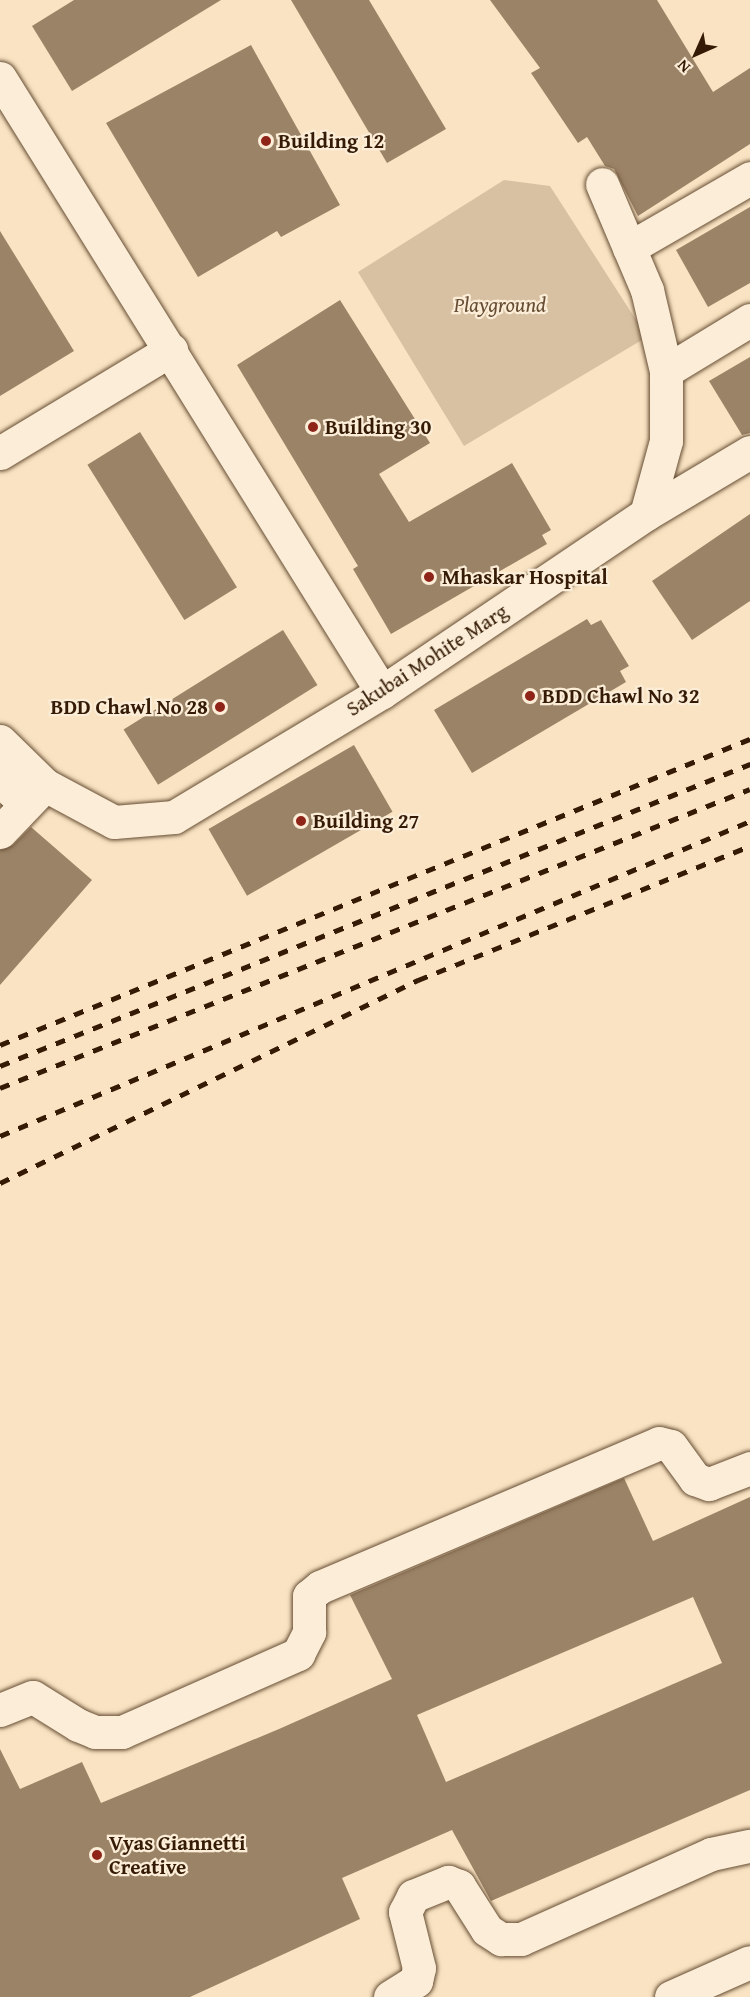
<!DOCTYPE html>
<style>
body{margin:0}
#map{position:relative;width:750px;height:1997px;overflow:hidden;background:#f9e3c2;font-family:"Gentium Book Plus",serif}
div>[style]{position:absolute}
.green>*{inset:0;background:#d8c1a2}
.building>*{inset:0;background:#9b8367;transform-origin:0 0}
.roads{filter:drop-shadow(0 0 2px #664d34) drop-shadow(0 0 2px #664d34)}
.minor>*{height:33px;margin:-16.5px;padding:0 16.5px;transform-origin:16.5px;border-radius:16.5px;background:#fbedd7}
.rail>*{height:4.5px;margin-top:-2.25px;transform-origin:0;background:repeating-linear-gradient(90deg,#351b05 0 10px,transparent 0 20px)}
.dots>*{width:16px;height:16px;translate:-50% -50%;box-sizing:border-box;border:3px solid #fbedd7;border-radius:50%}
span{translate:-50% -50%;white-space:nowrap;text-align:center;line-height:1.15;-webkit-text-stroke:4.5px #fbedd7;paint-order:stroke}
.poi-label{font-size:21px;color:#351b05;font-weight:700}
.left{translate:0 -50%;text-align:left}
.right{translate:-100% -50%;text-align:right}
.park-label{font-size:21px;color:#664d34;font-style:italic}
.street-label{font-size:21px;color:#351b05}
.north{position:absolute;left:666px;top:24px;width:60px;height:60px;-webkit-text-stroke:4px #fbedd7;paint-order:stroke;rotate:225deg;font-size:16px;font-weight:700;line-height:24px;text-align:center;color:#351b05}
.north::after{content:'';display:block;margin:auto;width:21px;height:27px;background:#351b05;clip-path:polygon(50% 0,100% 100%,50% 72%,0 100%)}
</style>
<div id="map">
<div class="green">
<div style="clip-path:polygon(504px 180px,550px 186px,647px 337px,464px 446px,358px 272px)"></div>
</div>
<div class="building">
<div style="clip-path:polygon(74px 0,221px 0,72px 91px,32px 26px)"></div>
<div style="clip-path:polygon(291px 0,369px 0,446px 129px,387px 163px)"></div>
<div style="clip-path:polygon(490px 0,657px 0,713px 92px,750px 68px,750px 144px,638px 216px,614px 169px,605px 166px,587px 137px,578px 143px,531px 73px,540px 68px)"></div>
<div style="clip-path:polygon(251px 45px,340px 205px,281px 237px,277px 231px,198px 277px,106px 123px)"></div>
<div style="clip-path:polygon(750px 207px,750px 283px,708px 307px,676px 250px)"></div>
<div style="clip-path:polygon(0 231px,74px 351px,0 396px)"></div>
<div style="clip-path:polygon(340px 300px,430px 443px,379px 474px,409px 522px,512px 463px,551px 530px,542px 535px,547px 544px,391px 634px,353px 569px,358px 566px,237px 365px)"></div>
<div style="clip-path:polygon(750px 357px,750px 433px,742px 435px,709px 381px)"></div>
<div style="left:140px;top:432px;width:183px;height:62px;rotate:58deg"></div>
<div style="clip-path:polygon(750px 514px,750px 601px,692px 640px,652px 581px)"></div>
<div style="clip-path:polygon(587px 619px,591px 625px,601px 620px,629px 666px,620px 671px,626px 682px,472px 773px,434px 710px)"></div>
<div style="left:283px;top:630px;width:65px;height:188px;rotate:58deg"></div>
<div style="left:354px;top:745px;width:77px;height:168px;rotate:60deg"></div>
<div style="clip-path:polygon(31px 827px,92px 880px,0 985px,0 850px,13px 845px)"></div>
<div style="clip-path:polygon(evenodd,624px 1478px,653px 1541px,750px 1497px,750px 1790px,491px 1901px,452px 1830px,342px 1878px,360px 1919px,190px 1997px,0 1997px,0 1749px,20px 1789px,82px 1762px,101px 1803px,279px 1729px,392px 1679px,350px 1595px,624px 1478px,693px 1597px,722px 1663px,446px 1782px,417px 1715px,693px 1597px)"></div>
</div>
<div class="roads">
<div class="minor">
<div style="left:0;top:78px;width:723px;rotate:58.11deg"></div>
<div style="left:629px;top:248px;width:140px;rotate:-30deg"></div>
<div style="left:666px;top:371px;width:98px;rotate:-31.3deg"></div>
<div style="left:0;top:453px;width:200px;rotate:-31.1deg"></div>
<div style="left:646px;top:514px;width:121px;rotate:-30.8deg"></div>
<div style="left:0;top:741px;width:63px;rotate:44.4deg"></div>
<div style="left:45px;top:785px;width:78px;rotate:28.2deg"></div>
<div style="left:114px;top:822px;width:60px;rotate:-4.8deg"></div>
<div style="left:174px;top:817px;width:243px;rotate:-31deg"></div>
<div style="left:382px;top:692px;width:318px;rotate:-34deg"></div>
<div style="left:646px;top:514px;width:76px;rotate:-74.7deg"></div>
<div style="left:666px;top:441px;width:70px;rotate:-90deg"></div>
<div style="left:666px;top:371px;width:83px;rotate:-103.2deg"></div>
<div style="left:647px;top:290px;width:115px;rotate:-113deg"></div>
<div style="left:0;top:780px;width:35px;rotate:43deg"></div>
<div style="left:0;top:832px;width:65px;rotate:-46.2deg"></div>
<div style="left:0;top:1710px;width:35px;rotate:-22deg"></div>
<div style="left:33px;top:1697px;width:53px;rotate:31.9deg"></div>
<div style="left:78px;top:1725px;width:18px;rotate:22deg"></div>
<div style="left:95px;top:1732px;width:27px"></div>
<div style="left:122px;top:1732px;width:193px;rotate:-23.9deg"></div>
<div style="left:298px;top:1654px;width:25px;rotate:-63deg"></div>
<div style="left:309px;top:1632px;width:36px;rotate:-90deg"></div>
<div style="left:309px;top:1596px;width:14px;rotate:-39deg"></div>
<div style="left:320px;top:1587px;width:368px;rotate:-23deg"></div>
<div style="left:659px;top:1443px;width:12px;rotate:14deg"></div>
<div style="left:671px;top:1446px;width:41px;rotate:54deg"></div>
<div style="left:695px;top:1479px;width:15px;rotate:20deg"></div>
<div style="left:709px;top:1484px;width:44px;rotate:-21.3deg"></div>
<div style="left:390px;top:1997px;width:31px;rotate:-32deg"></div>
<div style="left:416px;top:1981px;width:13px;rotate:-77deg"></div>
<div style="left:419px;top:1968px;width:58px;rotate:-104deg"></div>
<div style="left:405px;top:1912px;width:18px;rotate:-63deg"></div>
<div style="left:413px;top:1896px;width:38px;rotate:-22deg"></div>
<div style="left:448px;top:1882px;width:12px;rotate:20deg"></div>
<div style="left:459px;top:1886px;width:52px;rotate:57.5deg"></div>
<div style="left:487px;top:1930px;width:17px;rotate:33deg"></div>
<div style="left:501px;top:1939px;width:20px"></div>
<div style="left:521px;top:1939px;width:208px;rotate:-24.1deg"></div>
<div style="left:711px;top:1854px;width:40px;rotate:-12deg"></div>
<div style="left:671px;top:1997px;width:86px;rotate:-23.9deg"></div>
</div>
</div>
<div class="rail">
<div style="left:0;top:1045px;width:810px;rotate:-22.2deg"></div>
<div style="left:0;top:1066px;width:809px;rotate:-21.93deg"></div>
<div style="left:0;top:1088px;width:807px;rotate:-21.74deg"></div>
<div style="left:0;top:1136px;width:813px;rotate:-22.78deg"></div>
<div style="left:0;top:1183px;width:465px;rotate:-25.9deg"></div>
<div style="left:418px;top:980px;width:358px;rotate:-22deg"></div>
</div>
<div class="dots">
<div style="left:266px;top:141px;background:#8f2418"></div>
<div style="left:313px;top:427px;background:#8f2418"></div>
<div style="left:429px;top:577px;background:#8f2418"></div>
<div style="left:530px;top:696px;background:#8f2418"></div>
<div style="left:220px;top:707px;background:#8f2418"></div>
<div style="left:301px;top:821px;background:#8f2418"></div>
<div style="left:97px;top:1855px;background:#8f2418"></div>
</div>
<div class="poi-label">
<span class="left" style="left:278px;top:141px">Building 12</span>
<span class="left" style="left:325px;top:427px">Building 30</span>
<span class="left" style="left:442px;top:577px">Mhaskar Hospital</span>
<span class="left" style="left:542px;top:696px">BDD Chawl No 32</span>
<span class="right" style="left:208px;top:707px">BDD Chawl No 28</span>
<span class="left" style="left:313px;top:821px">Building 27</span>
<span class="left" style="left:109px;top:1855px">Vyas Giannetti<br>Creative</span>
</div>
<div class="park-label">
<span style="left:500px;top:305px">Playground</span>
</div>
<div class="street-label">
<span style="left:427px;top:660px;rotate:-33deg">Sakubai Mohite Marg</span>
</div>
<div class="north">N</div>
</div>
